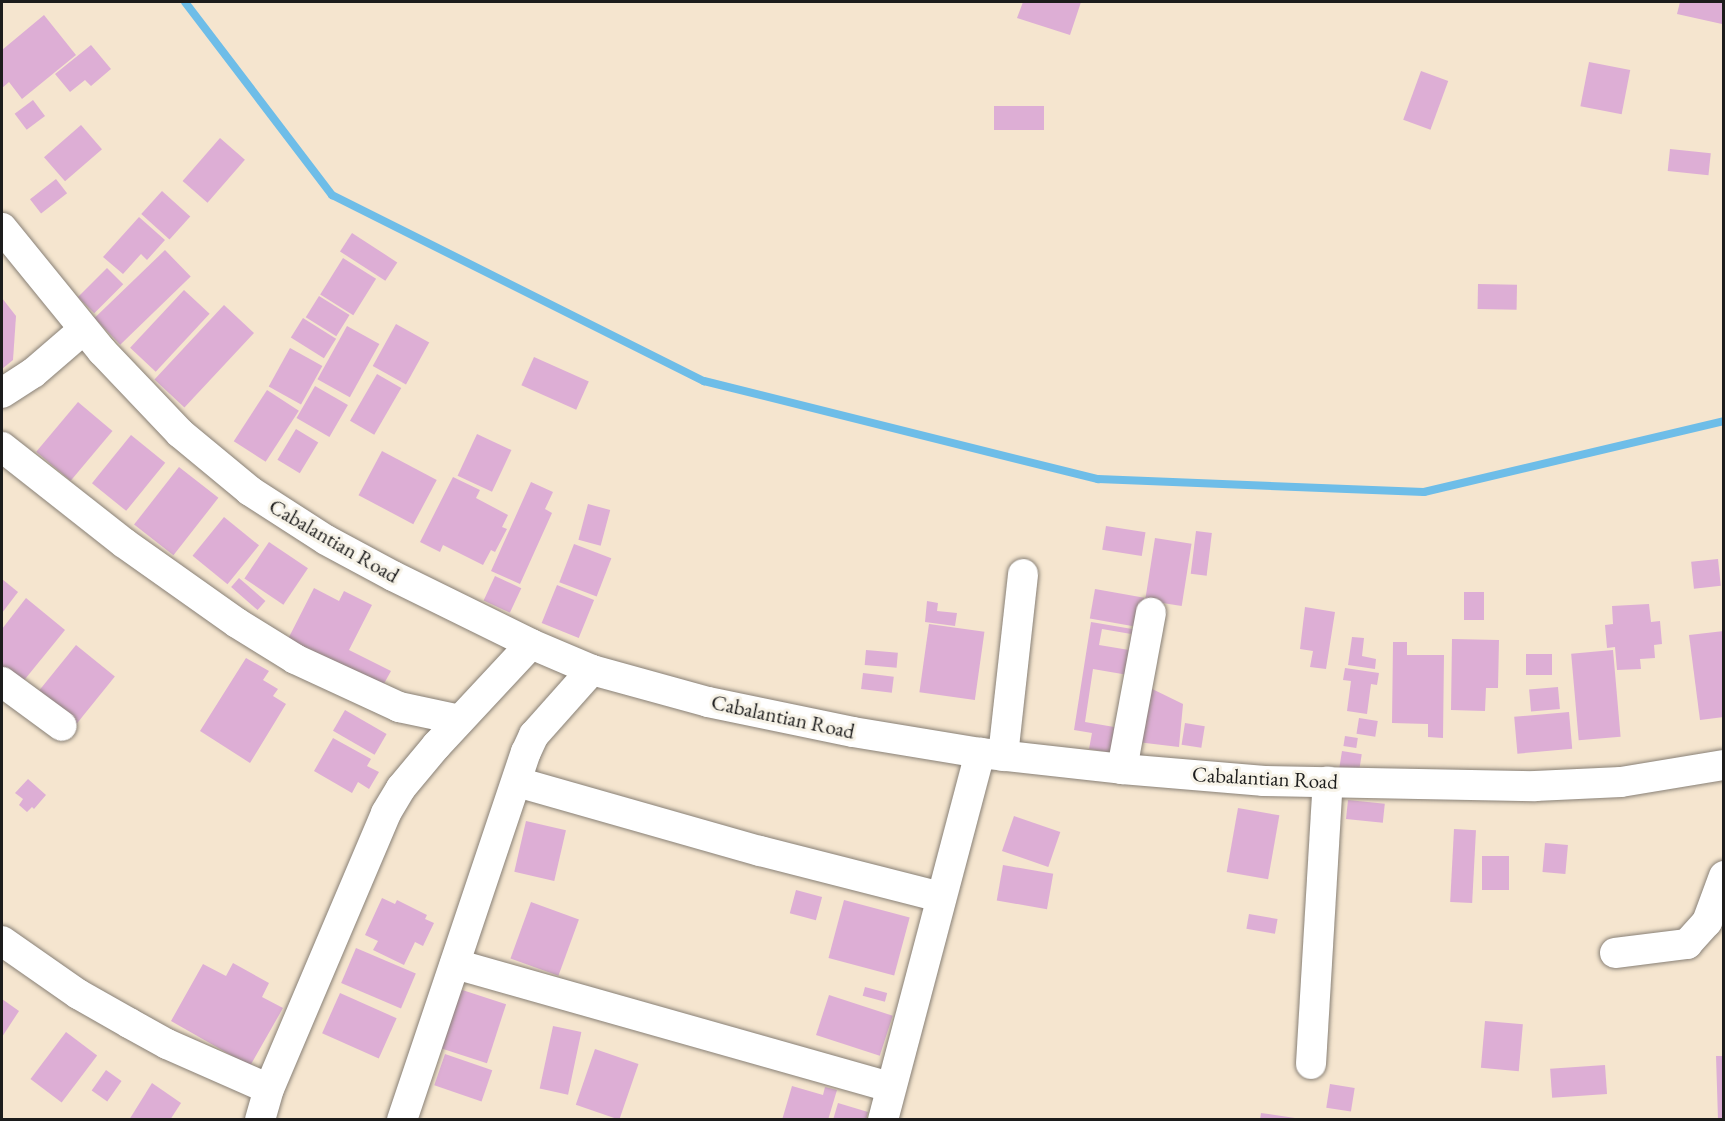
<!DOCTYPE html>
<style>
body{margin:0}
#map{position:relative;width:1725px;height:1121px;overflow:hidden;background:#f5e5cf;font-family:"EB Garamond",serif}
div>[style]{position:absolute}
.stream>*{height:8px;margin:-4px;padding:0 4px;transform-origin:4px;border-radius:4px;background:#6ebde8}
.building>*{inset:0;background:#ddaed5;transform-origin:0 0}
.roads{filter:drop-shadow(0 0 2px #888076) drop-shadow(0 0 2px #888076)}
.minor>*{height:30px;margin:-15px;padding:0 15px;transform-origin:15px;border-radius:15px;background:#fff}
span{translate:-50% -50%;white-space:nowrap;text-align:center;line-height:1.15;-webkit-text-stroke:6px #f7f3e8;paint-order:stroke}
.street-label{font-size:21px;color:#1c1c1c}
.frame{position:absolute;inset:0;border:3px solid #1c1c1c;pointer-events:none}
</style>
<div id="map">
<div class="stream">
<div style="left:185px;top:2px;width:243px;rotate:52.7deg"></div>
<div style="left:332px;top:195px;width:416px;rotate:26.6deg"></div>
<div style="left:704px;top:381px;width:406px;rotate:14deg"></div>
<div style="left:1098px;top:479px;width:326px;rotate:2.3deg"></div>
<div style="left:1424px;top:492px;width:308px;rotate:-13.3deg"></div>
</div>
<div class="building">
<div style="clip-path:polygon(1023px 2px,1081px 2px,1070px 35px,1017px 18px)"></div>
<div style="clip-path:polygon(1680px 2px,1724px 2px,1722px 24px,1677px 14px)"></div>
<div style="clip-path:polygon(44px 15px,76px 55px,22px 99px,9px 82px,2px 88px,2px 50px)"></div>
<div style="clip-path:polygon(91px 45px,111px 69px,91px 86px,85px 80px,70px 92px,55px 74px)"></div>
<div style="left:1589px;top:62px;width:42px;height:45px;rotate:11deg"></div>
<div style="left:1421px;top:71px;width:29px;height:52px;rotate:20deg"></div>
<div style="left:33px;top:100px;width:20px;height:23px;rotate:53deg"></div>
<div style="left:994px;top:106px;width:50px;height:24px"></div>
<div style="left:81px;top:125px;width:32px;height:49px;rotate:49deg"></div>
<div style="left:220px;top:138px;width:33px;height:57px;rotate:41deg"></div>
<div style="left:1670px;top:149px;width:41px;height:22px;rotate:6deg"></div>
<div style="left:56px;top:179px;width:18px;height:33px;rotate:52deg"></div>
<div style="left:162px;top:191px;width:38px;height:31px;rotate:42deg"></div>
<div style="clip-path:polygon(139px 217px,165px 240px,147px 260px,141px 254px,123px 274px,103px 257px)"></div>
<div style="left:352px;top:233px;width:54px;height:22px;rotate:33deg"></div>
<div style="left:165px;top:250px;width:37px;height:98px;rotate:46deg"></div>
<div style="left:343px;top:258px;width:39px;height:43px;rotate:32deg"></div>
<div style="left:107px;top:268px;width:23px;height:41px;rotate:45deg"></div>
<div style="left:1478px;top:284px;width:39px;height:25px;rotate:1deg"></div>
<div style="left:184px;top:290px;width:35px;height:79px;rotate:43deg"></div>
<div style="left:319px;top:296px;width:36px;height:25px;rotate:32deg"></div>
<div style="clip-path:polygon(2px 298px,16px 316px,13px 360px,2px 369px)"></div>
<div style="left:224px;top:305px;width:41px;height:102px;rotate:43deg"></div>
<div style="left:303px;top:318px;width:39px;height:23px;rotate:32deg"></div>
<div style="left:396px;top:324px;width:38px;height:48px;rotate:29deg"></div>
<div style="left:347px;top:326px;width:37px;height:61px;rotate:29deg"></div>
<div style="left:290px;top:348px;width:37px;height:44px;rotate:29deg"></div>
<div style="left:534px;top:357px;width:60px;height:31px;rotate:24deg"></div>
<div style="left:377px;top:374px;width:28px;height:54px;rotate:30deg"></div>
<div style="left:315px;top:386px;width:38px;height:37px;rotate:30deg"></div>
<div style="left:267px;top:390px;width:38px;height:61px;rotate:33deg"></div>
<div style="left:78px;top:402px;width:45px;height:65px;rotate:40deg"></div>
<div style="left:296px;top:429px;width:26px;height:36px;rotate:31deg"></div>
<div style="left:477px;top:434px;width:38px;height:46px;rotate:25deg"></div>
<div style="left:131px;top:435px;width:44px;height:62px;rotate:39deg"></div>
<div style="left:382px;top:451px;width:62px;height:50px;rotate:28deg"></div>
<div style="left:179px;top:467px;width:50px;height:73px;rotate:38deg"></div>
<div style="clip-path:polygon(453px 477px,480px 490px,476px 498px,508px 515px,502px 527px,507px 529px,495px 552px,491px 550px,483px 565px,443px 545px,440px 552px,420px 542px)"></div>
<div style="clip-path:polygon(531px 482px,553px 492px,545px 509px,552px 513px,520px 584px,491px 571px)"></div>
<div style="left:588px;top:504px;width:23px;height:37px;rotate:15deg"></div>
<div style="left:224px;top:517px;width:45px;height:50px;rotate:39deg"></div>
<div style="left:1106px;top:526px;width:40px;height:24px;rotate:9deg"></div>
<div style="left:1196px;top:531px;width:16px;height:43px;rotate:7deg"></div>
<div style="left:1155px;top:538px;width:37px;height:63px;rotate:9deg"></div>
<div style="left:269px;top:542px;width:47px;height:44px;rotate:34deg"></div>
<div style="left:574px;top:544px;width:40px;height:41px;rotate:21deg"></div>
<div style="left:1718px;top:559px;width:27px;height:27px;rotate:84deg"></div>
<div style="left:495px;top:576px;width:29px;height:27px;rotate:25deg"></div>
<div style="left:239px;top:578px;width:35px;height:12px;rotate:41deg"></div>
<div style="clip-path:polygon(2px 579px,18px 592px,2px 613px)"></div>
<div style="left:557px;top:585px;width:40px;height:41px;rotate:22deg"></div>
<div style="clip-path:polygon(314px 588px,339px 601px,344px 591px,372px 605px,349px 650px,391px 671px,381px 689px,287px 641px)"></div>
<div style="left:1095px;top:589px;width:50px;height:30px;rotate:10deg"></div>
<div style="left:1464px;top:592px;width:20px;height:28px"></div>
<div style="clip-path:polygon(26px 598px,65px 630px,17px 689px,2px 676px,2px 629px)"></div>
<div style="clip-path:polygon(927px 601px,938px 603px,937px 611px,957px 613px,955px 626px,925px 622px)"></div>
<div style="clip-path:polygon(1649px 604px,1651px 622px,1660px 621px,1662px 644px,1654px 645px,1655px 658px,1640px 659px,1641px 669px,1617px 670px,1615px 647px,1607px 648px,1605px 625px,1613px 624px,1612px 606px)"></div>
<div style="clip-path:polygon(1305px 607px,1335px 612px,1326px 669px,1310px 667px,1313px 651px,1300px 649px)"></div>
<div style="clip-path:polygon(evenodd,1091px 622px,1144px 631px,1121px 754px,1089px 749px,1092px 733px,1074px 730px,1091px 622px,1102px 629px,1131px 634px,1129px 650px,1099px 645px,1102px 629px,1091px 622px,1093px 669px,1128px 675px,1120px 728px,1085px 722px,1093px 669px)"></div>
<div style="left:929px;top:624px;width:56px;height:69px;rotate:8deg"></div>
<div style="clip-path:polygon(1724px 631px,1724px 717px,1700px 720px,1689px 635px)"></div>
<div style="clip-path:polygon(1352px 637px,1364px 638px,1362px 656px,1376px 659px,1375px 669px,1348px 665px)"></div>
<div style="clip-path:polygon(1452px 639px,1499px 640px,1498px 688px,1486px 688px,1485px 711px,1451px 710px)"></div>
<div style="clip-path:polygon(1393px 642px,1407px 642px,1407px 655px,1444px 655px,1443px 738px,1428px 737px,1428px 724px,1392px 723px)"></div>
<div style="left:76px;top:645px;width:50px;height:62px;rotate:39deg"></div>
<div style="left:866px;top:650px;width:32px;height:15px;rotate:5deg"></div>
<div style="left:1613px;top:650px;width:87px;height:42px;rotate:85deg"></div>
<div style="left:1526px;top:654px;width:26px;height:21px"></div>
<div style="clip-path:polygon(246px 658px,269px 671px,263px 680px,278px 689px,273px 696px,286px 704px,250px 763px,200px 731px)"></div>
<div style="clip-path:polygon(1345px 668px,1379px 673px,1377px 685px,1371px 684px,1367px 714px,1347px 711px,1351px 681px,1343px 680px)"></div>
<div style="left:863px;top:673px;width:31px;height:16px;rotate:7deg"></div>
<div style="clip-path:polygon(1144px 685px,1183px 704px,1179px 747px,1137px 742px)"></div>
<div style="left:1558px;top:687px;width:22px;height:29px;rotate:85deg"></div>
<div style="left:345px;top:710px;width:48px;height:24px;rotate:30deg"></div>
<div style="left:1569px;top:712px;width:37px;height:55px;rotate:85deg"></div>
<div style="left:1359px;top:718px;width:19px;height:16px;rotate:9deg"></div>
<div style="left:1185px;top:723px;width:20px;height:22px;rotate:9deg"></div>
<div style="left:1345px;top:736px;width:13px;height:10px;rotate:9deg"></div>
<div style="clip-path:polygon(333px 738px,371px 759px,367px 766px,379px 772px,369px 789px,358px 782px,352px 793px,314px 771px)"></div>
<div style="left:1342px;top:751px;width:20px;height:22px;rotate:9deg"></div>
<div style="clip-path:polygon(28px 779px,46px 795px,34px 809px,32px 807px,27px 812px,19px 805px,23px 799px,15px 793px)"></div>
<div style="left:1348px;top:800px;width:37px;height:19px;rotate:6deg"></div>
<div style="left:1238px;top:808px;width:42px;height:65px;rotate:10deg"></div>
<div style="left:1014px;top:816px;width:49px;height:37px;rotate:19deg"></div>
<div style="left:526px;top:821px;width:41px;height:52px;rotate:13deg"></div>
<div style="left:1454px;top:829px;width:22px;height:73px;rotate:3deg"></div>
<div style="left:1545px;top:843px;width:23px;height:29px;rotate:5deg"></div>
<div style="left:1482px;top:856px;width:27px;height:34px"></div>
<div style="left:1003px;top:865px;width:51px;height:36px;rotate:10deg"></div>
<div style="left:796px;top:890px;width:27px;height:24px;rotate:15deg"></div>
<div style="clip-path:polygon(382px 898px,395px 904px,397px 900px,427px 915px,425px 919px,434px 923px,423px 946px,415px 942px,404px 965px,373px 950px,378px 941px,365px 935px)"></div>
<div style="left:844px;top:900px;width:68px;height:60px;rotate:15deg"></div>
<div style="left:531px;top:902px;width:51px;height:60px;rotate:20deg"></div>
<div style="left:1249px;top:914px;width:29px;height:15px;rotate:10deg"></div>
<div style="left:356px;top:948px;width:65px;height:38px;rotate:23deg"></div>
<div style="clip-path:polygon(233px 963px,269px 983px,262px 997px,283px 1008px,250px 1066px,171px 1021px,203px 964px,226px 976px)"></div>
<div style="left:450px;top:986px;width:59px;height:62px;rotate:18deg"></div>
<div style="left:865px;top:987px;width:23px;height:9px;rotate:15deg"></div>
<div style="left:340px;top:993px;width:62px;height:44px;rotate:24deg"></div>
<div style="left:829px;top:995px;width:67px;height:42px;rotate:18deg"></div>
<div style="clip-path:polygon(2px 999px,19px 1011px,2px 1037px)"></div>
<div style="left:1485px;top:1021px;width:38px;height:47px;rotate:5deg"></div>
<div style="left:553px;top:1026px;width:29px;height:64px;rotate:12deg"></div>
<div style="left:66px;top:1032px;width:39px;height:59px;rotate:37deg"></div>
<div style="left:595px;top:1049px;width:46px;height:59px;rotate:19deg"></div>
<div style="left:445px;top:1054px;width:50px;height:33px;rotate:19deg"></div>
<div style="clip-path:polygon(1716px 1056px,1724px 1056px,1724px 1120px,1718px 1120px)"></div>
<div style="left:1605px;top:1065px;width:29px;height:55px;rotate:86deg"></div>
<div style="left:106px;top:1070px;width:19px;height:25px;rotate:35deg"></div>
<div style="clip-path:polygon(152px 1083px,181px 1103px,170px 1120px,129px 1120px)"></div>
<div style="left:1330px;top:1084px;width:25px;height:24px;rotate:9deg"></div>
<div style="clip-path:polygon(792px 1086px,823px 1095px,825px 1087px,837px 1090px,828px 1120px,782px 1120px)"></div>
<div style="clip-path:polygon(838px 1103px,868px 1112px,866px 1120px,833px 1120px)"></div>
<div style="clip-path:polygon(1261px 1113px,1295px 1118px,1295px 1120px,1260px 1120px)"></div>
</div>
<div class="roads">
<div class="minor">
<div style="left:2px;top:228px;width:159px;rotate:50.9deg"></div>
<div style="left:102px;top:351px;width:113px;rotate:46.4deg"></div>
<div style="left:180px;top:433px;width:91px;rotate:39.6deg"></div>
<div style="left:250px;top:491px;width:90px;rotate:32.8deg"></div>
<div style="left:326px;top:540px;width:76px;rotate:28.2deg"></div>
<div style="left:393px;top:576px;width:154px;rotate:26.2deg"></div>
<div style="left:531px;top:644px;width:66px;rotate:23.1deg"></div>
<div style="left:592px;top:670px;width:120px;rotate:15.4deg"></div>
<div style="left:708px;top:702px;width:148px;rotate:11.7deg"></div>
<div style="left:853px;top:732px;width:129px;rotate:9.4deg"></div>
<div style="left:980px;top:753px;width:143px;rotate:6.4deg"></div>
<div style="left:1122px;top:769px;width:143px;rotate:4.8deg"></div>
<div style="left:1264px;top:781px;width:271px;rotate:1.1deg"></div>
<div style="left:1535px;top:786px;width:86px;rotate:-2.7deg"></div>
<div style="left:1621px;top:782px;width:104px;rotate:-9.4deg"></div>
<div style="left:2px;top:393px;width:37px;rotate:-33deg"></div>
<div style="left:33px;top:373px;width:66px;rotate:-40.7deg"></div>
<div style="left:2px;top:447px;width:155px;rotate:38.2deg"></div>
<div style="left:124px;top:543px;width:138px;rotate:35.3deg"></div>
<div style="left:237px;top:623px;width:68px;rotate:31.8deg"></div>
<div style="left:295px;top:659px;width:115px;rotate:24.8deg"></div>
<div style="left:399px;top:707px;width:62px;rotate:12deg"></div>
<div style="left:2px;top:682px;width:74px;rotate:36.3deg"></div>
<div style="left:1003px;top:756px;width:183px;rotate:-83.7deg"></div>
<div style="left:1122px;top:769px;width:159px;rotate:-79.5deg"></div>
<div style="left:517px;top:782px;width:253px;rotate:15.9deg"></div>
<div style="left:760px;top:851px;width:186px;rotate:14.3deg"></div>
<div style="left:2px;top:941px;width:93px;rotate:34.9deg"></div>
<div style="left:78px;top:994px;width:59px;rotate:29.6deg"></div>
<div style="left:129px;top:1023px;width:43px;rotate:28.9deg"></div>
<div style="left:167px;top:1044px;width:111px;rotate:23.8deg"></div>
<div style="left:1615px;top:953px;width:73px;rotate:-7.1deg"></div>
<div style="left:1687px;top:944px;width:30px;rotate:-48deg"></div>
<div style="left:1707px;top:922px;width:49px;rotate:-69.7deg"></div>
<div style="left:455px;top:964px;width:453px;rotate:15.8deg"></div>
<div style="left:1311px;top:1064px;width:283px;rotate:-86.6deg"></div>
<div style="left:260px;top:1120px;width:32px;rotate:-74deg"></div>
<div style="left:269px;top:1089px;width:300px;rotate:-67deg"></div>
<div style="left:386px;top:813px;width:29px;rotate:-59deg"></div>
<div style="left:401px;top:788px;width:55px;rotate:-50.2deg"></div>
<div style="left:436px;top:746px;width:139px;rotate:-47deg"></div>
<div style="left:402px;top:1120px;width:388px;rotate:-71.4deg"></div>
<div style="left:526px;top:752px;width:19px;rotate:-65deg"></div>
<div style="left:534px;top:735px;width:87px;rotate:-48.3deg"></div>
<div style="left:883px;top:1120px;width:380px;rotate:-75.2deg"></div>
</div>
</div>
<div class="street-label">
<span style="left:334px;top:541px;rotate:30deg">Cabalantian Road</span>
<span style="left:783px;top:717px;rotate:12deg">Cabalantian Road</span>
<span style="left:1265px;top:778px;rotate:3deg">Cabalantian Road</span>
</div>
<div class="frame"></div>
</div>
